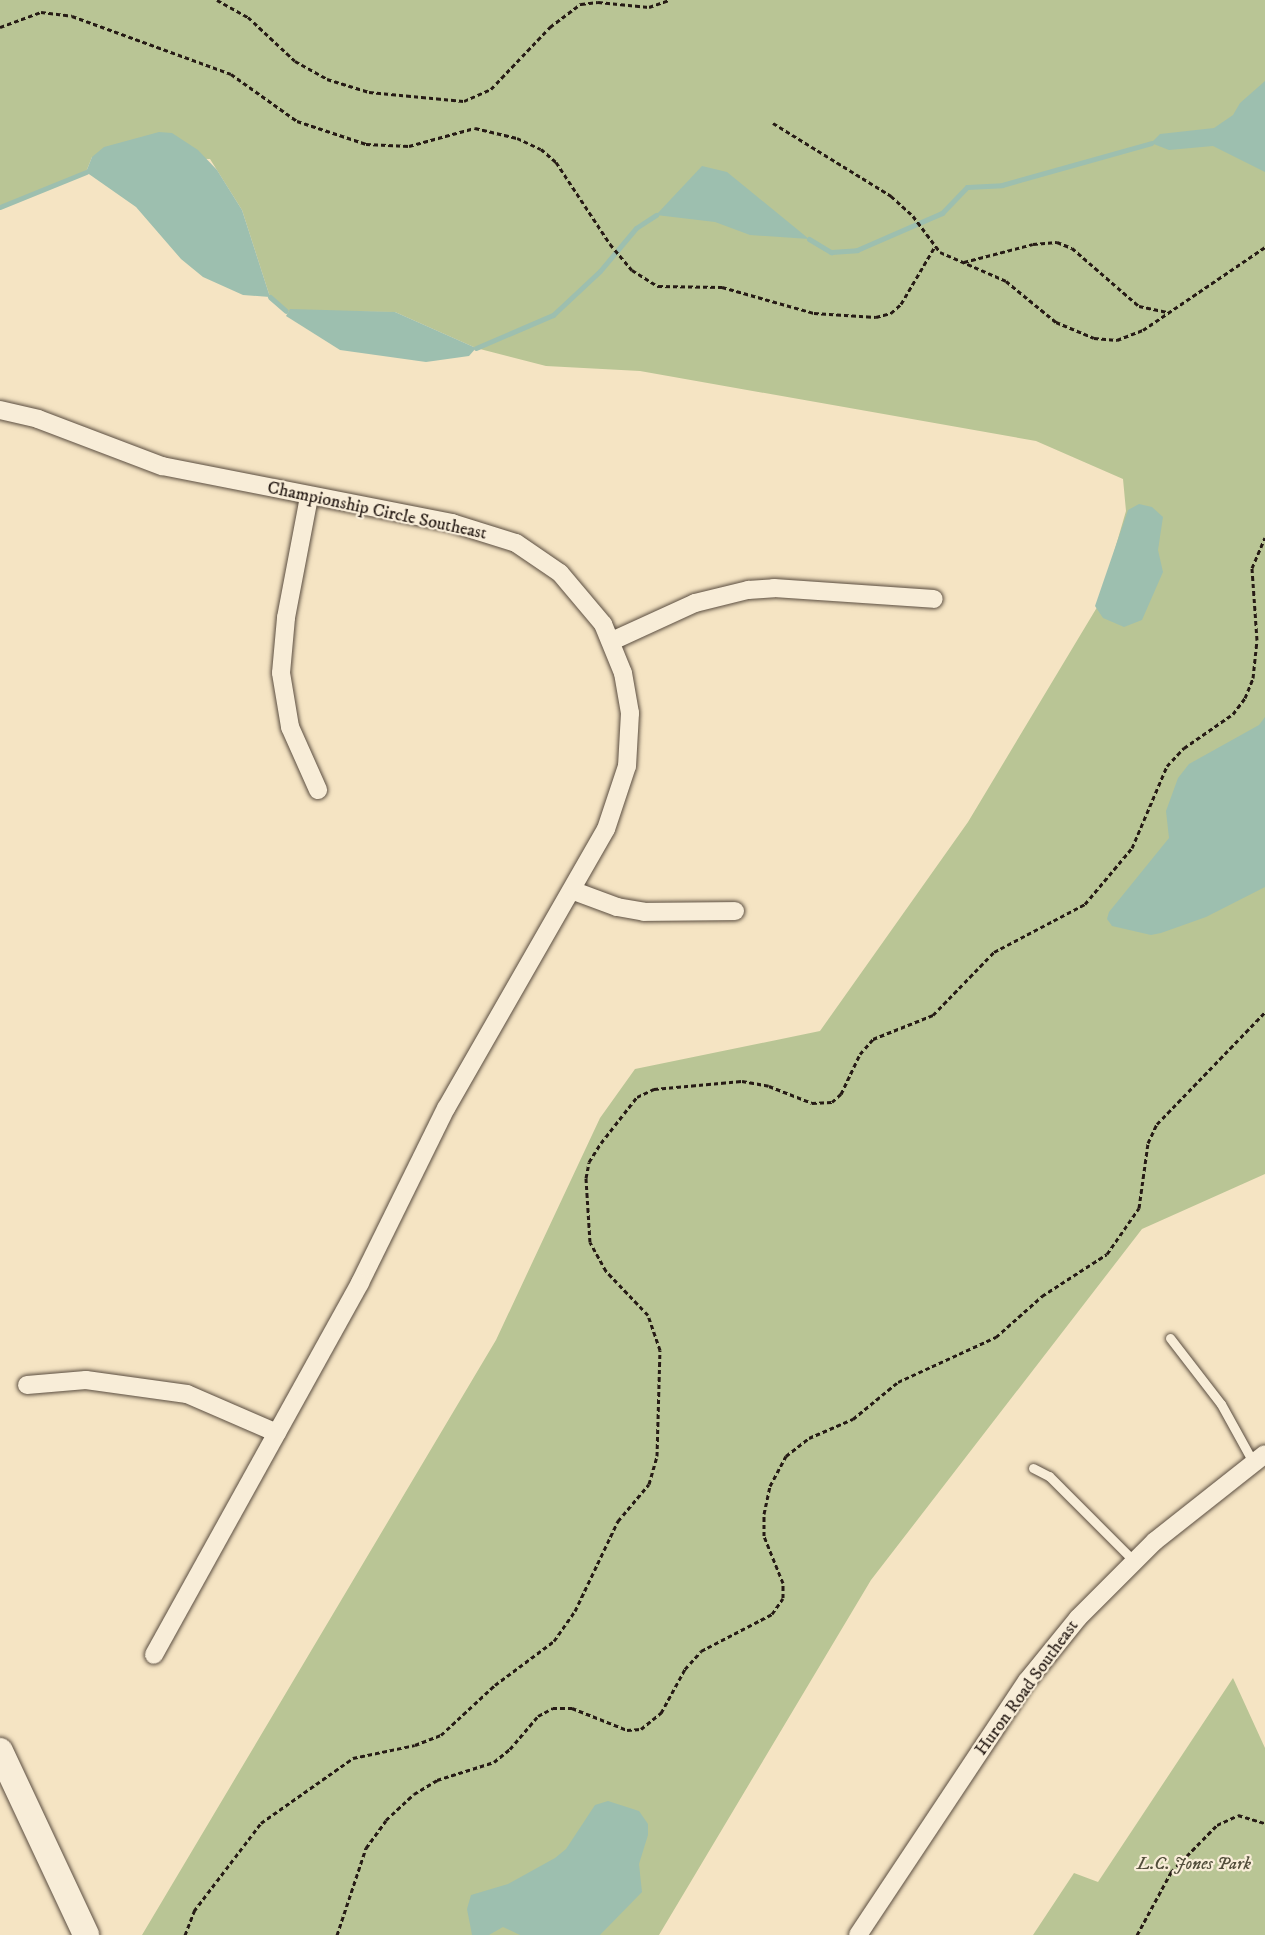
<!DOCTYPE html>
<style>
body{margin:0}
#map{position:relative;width:1265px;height:1935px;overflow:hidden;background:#f5e4c3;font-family:"IM FELL DW Pica",serif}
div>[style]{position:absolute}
.green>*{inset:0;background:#b9c595}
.water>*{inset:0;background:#9dbfaf}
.stream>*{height:5px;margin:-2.5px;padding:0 2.5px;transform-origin:2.5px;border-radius:2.5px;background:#9dbfaf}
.path>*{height:3px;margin-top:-1.5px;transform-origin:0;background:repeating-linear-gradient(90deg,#261b15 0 4.5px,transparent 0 7.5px)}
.roads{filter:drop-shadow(0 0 2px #5a4d40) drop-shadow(0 0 2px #5a4d40)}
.lane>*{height:9px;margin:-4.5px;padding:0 4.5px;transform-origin:4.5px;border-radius:4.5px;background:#f8edd8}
.street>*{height:18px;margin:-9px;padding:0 9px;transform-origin:9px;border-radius:9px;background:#f8edd8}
.secondary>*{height:26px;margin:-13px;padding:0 13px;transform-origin:13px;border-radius:13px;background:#f8edd8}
span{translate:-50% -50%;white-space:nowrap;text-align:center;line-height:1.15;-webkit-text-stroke:4.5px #f8edd8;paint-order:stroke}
.street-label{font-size:18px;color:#261b15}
.park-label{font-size:18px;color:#524e3b;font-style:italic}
</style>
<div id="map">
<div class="green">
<div style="clip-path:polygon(0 0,1265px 0,1265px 1174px,1142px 1229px,871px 1580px,659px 1935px,142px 1935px,496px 1340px,600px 1118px,635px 1069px,820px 1031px,968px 822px,1099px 604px,1126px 511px,1123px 479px,1036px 441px,640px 371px,546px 366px,476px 348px,395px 312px,286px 311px,270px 297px,242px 210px,210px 159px,92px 157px,86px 172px,0 207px)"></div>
<div style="clip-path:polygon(1233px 1678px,1265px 1748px,1265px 1935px,1033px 1935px,1074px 1873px,1098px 1882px)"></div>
</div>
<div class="water">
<div style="clip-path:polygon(1265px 81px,1265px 172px,1213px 146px,1169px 150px,1151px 143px,1160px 134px,1214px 128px,1233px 115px,1240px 103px)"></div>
<div style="clip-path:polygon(159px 132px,172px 133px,198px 150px,217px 170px,242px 210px,270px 297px,243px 295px,203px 277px,181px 259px,136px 207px,86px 172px,92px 157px,104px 147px)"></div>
<div style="clip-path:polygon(702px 166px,727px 172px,809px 239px,750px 235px,715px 222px,656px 215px)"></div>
<div style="clip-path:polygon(290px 309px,395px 312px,476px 348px,469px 356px,426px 362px,340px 350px,286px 316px)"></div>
<div style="clip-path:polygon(1139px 504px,1152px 507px,1163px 517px,1158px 550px,1163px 572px,1142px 620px,1124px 627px,1103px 618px,1095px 606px,1128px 510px)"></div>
<div style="clip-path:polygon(1265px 717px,1265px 887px,1206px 917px,1161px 933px,1151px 935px,1112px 926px,1107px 919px,1109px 912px,1169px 838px,1166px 811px,1178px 778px,1189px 764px,1259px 725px)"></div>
<div style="clip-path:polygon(608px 1801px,639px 1811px,648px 1824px,648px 1835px,639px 1864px,642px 1892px,600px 1935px,520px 1935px,503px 1927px,489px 1935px,472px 1935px,467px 1909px,471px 1895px,508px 1884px,555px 1858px,566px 1849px,595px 1805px)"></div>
</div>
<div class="stream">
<div style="left:0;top:207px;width:93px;rotate:-22.1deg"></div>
<div style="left:809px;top:239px;width:26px;rotate:31deg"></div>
<div style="left:831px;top:252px;width:26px;rotate:-4deg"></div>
<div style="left:857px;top:250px;width:93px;rotate:-23.5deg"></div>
<div style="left:942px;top:213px;width:36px;rotate:-46deg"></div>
<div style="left:967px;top:187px;width:35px;rotate:-3deg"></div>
<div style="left:1002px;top:185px;width:155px;rotate:-15.7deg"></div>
<div style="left:270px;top:297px;width:21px;rotate:41deg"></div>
<div style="left:476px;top:348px;width:84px;rotate:-23.2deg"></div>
<div style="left:553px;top:315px;width:64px;rotate:-43.1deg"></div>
<div style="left:600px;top:271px;width:56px;rotate:-50.1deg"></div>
<div style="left:636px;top:228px;width:24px;rotate:-33deg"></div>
</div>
<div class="path">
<div style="left:217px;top:0;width:35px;rotate:29deg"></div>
<div style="left:248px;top:17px;width:64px;rotate:43.1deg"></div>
<div style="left:295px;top:61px;width:37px;rotate:29deg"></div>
<div style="left:327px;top:79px;width:44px;rotate:17.2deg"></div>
<div style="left:369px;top:92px;width:95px;rotate:5.4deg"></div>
<div style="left:464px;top:101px;width:30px;rotate:-24deg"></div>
<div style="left:491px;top:89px;width:86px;rotate:-46.4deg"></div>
<div style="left:550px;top:27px;width:39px;rotate:-37deg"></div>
<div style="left:581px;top:4px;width:17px;rotate:-7deg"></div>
<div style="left:598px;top:2px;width:51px;rotate:5.6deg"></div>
<div style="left:649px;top:7px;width:21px;rotate:-19deg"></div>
<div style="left:0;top:27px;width:44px;rotate:-20.1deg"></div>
<div style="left:41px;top:12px;width:31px;rotate:7deg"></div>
<div style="left:72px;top:16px;width:169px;rotate:20deg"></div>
<div style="left:231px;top:74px;width:81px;rotate:35.5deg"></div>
<div style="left:297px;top:121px;width:73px;rotate:18.4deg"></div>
<div style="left:366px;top:144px;width:43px;rotate:2.7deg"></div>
<div style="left:409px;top:146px;width:68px;rotate:-15.3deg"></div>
<div style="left:475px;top:128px;width:43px;rotate:13.4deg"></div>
<div style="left:517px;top:138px;width:26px;rotate:25deg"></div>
<div style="left:541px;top:149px;width:20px;rotate:41deg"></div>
<div style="left:556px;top:162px;width:98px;rotate:56.6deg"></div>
<div style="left:610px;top:244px;width:34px;rotate:50deg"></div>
<div style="left:632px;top:270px;width:31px;rotate:32deg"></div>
<div style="left:658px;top:286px;width:64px;rotate:0.9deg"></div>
<div style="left:722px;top:287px;width:96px;rotate:15.8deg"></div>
<div style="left:814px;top:313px;width:62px;rotate:3.7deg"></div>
<div style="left:876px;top:317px;width:16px;rotate:-15deg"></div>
<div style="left:891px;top:313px;width:13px;rotate:-42deg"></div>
<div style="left:901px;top:304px;width:65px;rotate:-59.5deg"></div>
<div style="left:773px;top:123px;width:139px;rotate:31.7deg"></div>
<div style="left:891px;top:196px;width:30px;rotate:42deg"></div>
<div style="left:913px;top:216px;width:45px;rotate:53.1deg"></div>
<div style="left:940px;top:252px;width:72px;rotate:23.7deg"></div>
<div style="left:1006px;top:281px;width:65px;rotate:39.4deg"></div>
<div style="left:1056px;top:322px;width:41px;rotate:22.8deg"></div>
<div style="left:1094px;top:338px;width:23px;rotate:5deg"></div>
<div style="left:1117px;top:340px;width:28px;rotate:-21deg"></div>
<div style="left:1143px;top:330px;width:148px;rotate:-34.2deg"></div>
<div style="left:964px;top:262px;width:71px;rotate:-14.6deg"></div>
<div style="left:1033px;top:244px;width:24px;rotate:-5deg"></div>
<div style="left:1057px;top:242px;width:16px;rotate:22deg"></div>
<div style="left:1072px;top:248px;width:89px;rotate:40.9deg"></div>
<div style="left:1139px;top:306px;width:30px;rotate:12deg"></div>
<div style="left:185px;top:1935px;width:26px;rotate:-69deg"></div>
<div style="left:194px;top:1911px;width:111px;rotate:-52.7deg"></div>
<div style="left:261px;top:1823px;width:113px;rotate:-35.2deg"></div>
<div style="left:353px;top:1758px;width:63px;rotate:-11.8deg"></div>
<div style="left:415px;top:1745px;width:28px;rotate:-21deg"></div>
<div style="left:441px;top:1735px;width:74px;rotate:-42.8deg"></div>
<div style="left:495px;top:1685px;width:74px;rotate:-36.7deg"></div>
<div style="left:554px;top:1641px;width:37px;rotate:-55deg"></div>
<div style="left:575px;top:1611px;width:100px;rotate:-64.5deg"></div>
<div style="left:618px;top:1521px;width:48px;rotate:-50deg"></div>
<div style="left:649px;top:1484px;width:29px;rotate:-74deg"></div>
<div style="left:657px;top:1456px;width:106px;rotate:-88.4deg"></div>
<div style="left:660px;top:1350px;width:37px;rotate:-109deg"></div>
<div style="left:648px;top:1315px;width:61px;rotate:-133.7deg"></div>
<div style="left:606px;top:1271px;width:33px;rotate:-119deg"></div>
<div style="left:590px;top:1242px;width:64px;rotate:-93.6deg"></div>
<div style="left:586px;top:1178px;width:16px;rotate:-79deg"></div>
<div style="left:589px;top:1162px;width:22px;rotate:-58deg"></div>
<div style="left:601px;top:1143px;width:58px;rotate:-52deg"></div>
<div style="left:637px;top:1097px;width:19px;rotate:-25deg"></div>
<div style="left:654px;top:1089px;width:88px;rotate:-5.2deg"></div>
<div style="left:742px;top:1081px;width:27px;rotate:10deg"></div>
<div style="left:769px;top:1086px;width:46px;rotate:21.6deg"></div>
<div style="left:812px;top:1103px;width:20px;rotate:-3deg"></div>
<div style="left:832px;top:1102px;width:12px;rotate:-42deg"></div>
<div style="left:841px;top:1094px;width:44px;rotate:-64.6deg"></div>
<div style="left:860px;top:1054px;width:20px;rotate:-49deg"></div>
<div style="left:873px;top:1039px;width:65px;rotate:-21.8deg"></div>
<div style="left:933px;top:1015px;width:88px;rotate:-45.9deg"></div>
<div style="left:994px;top:952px;width:103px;rotate:-27.8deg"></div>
<div style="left:1085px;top:904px;width:73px;rotate:-50deg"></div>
<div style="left:1132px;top:848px;width:89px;rotate:-66.9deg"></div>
<div style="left:1167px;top:766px;width:25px;rotate:-47deg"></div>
<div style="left:1184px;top:748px;width:60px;rotate:-34.8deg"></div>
<div style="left:1233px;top:714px;width:20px;rotate:-53deg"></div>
<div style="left:1245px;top:698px;width:22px;rotate:-68deg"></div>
<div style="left:1253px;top:678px;width:38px;rotate:-84deg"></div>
<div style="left:1257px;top:640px;width:72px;rotate:-94deg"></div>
<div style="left:1252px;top:568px;width:33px;rotate:-67deg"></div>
<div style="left:337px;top:1935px;width:92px;rotate:-71.6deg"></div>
<div style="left:366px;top:1848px;width:34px;rotate:-54deg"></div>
<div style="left:386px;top:1820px;width:38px;rotate:-43deg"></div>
<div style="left:414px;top:1794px;width:27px;rotate:-31deg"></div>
<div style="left:437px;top:1780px;width:60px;rotate:-17.5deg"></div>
<div style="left:494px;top:1762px;width:21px;rotate:-39deg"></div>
<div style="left:510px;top:1749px;width:43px;rotate:-49.7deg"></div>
<div style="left:538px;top:1716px;width:17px;rotate:-28deg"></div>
<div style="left:553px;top:1708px;width:19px"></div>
<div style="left:572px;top:1708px;width:59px;rotate:21.8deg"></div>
<div style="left:627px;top:1730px;width:14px;rotate:-4deg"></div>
<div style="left:641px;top:1729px;width:26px;rotate:-39deg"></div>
<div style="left:661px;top:1713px;width:50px;rotate:-61.4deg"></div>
<div style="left:685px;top:1669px;width:24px;rotate:-48deg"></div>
<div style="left:701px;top:1651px;width:80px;rotate:-27.5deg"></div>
<div style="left:772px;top:1614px;width:19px;rotate:-55deg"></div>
<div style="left:783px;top:1598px;width:15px;rotate:-90deg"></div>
<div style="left:783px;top:1583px;width:51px;rotate:-112deg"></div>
<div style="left:764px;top:1536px;width:22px;rotate:-90deg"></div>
<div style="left:764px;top:1514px;width:29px;rotate:-78deg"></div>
<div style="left:770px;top:1486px;width:34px;rotate:-62deg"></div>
<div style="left:786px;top:1456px;width:29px;rotate:-38deg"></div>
<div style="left:809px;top:1438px;width:48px;rotate:-23.4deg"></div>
<div style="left:853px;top:1419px;width:58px;rotate:-39.4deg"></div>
<div style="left:898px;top:1382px;width:108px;rotate:-24.7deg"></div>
<div style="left:996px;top:1337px;width:62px;rotate:-41.7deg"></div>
<div style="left:1042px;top:1296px;width:77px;rotate:-32.9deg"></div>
<div style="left:1107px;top:1254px;width:56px;rotate:-55.2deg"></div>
<div style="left:1139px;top:1208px;width:66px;rotate:-82.1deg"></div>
<div style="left:1148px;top:1143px;width:21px;rotate:-65deg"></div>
<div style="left:1157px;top:1124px;width:156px;rotate:-46deg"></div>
<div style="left:1137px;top:1935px;width:72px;rotate:-61.6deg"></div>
<div style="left:1171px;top:1872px;width:66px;rotate:-45.6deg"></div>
<div style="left:1217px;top:1825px;width:23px;rotate:-25deg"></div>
<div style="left:1238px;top:1815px;width:28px;rotate:17deg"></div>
</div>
<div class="roads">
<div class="lane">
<div style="left:1170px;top:1338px;width:83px;rotate:52.3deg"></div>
<div style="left:1221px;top:1404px;width:66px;rotate:61.1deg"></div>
<div style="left:1033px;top:1468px;width:18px;rotate:27deg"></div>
<div style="left:1049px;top:1476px;width:120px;rotate:45deg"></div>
</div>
<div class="street">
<div style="left:0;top:410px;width:39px;rotate:13deg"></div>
<div style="left:38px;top:419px;width:133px;rotate:20.8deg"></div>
<div style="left:162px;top:466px;width:296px;rotate:11.1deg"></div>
<div style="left:452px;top:523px;width:67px;rotate:17.4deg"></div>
<div style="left:516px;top:543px;width:53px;rotate:34.3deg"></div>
<div style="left:560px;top:573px;width:67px;rotate:49.9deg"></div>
<div style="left:603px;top:624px;width:53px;rotate:67.8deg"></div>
<div style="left:623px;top:673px;width:41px;rotate:80.1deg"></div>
<div style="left:630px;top:713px;width:53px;rotate:93.2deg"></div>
<div style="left:627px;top:766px;width:66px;rotate:108.4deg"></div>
<div style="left:606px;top:829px;width:322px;rotate:119.8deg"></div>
<div style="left:446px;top:1108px;width:195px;rotate:116.2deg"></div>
<div style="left:360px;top:1283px;width:425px;rotate:119deg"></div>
<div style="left:309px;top:497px;width:123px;rotate:100.8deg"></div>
<div style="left:286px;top:618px;width:55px;rotate:95.2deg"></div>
<div style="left:281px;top:673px;width:55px;rotate:80.5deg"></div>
<div style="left:290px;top:727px;width:69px;rotate:66deg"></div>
<div style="left:612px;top:641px;width:91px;rotate:-24.6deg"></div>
<div style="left:695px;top:603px;width:55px;rotate:-13.8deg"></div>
<div style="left:748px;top:590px;width:26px;rotate:-4deg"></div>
<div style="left:774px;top:588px;width:160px;rotate:3.9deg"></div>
<div style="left:574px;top:891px;width:46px;rotate:20.4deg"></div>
<div style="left:617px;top:907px;width:27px;rotate:10deg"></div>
<div style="left:644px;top:912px;width:91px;rotate:-0.6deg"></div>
<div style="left:27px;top:1385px;width:59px;rotate:-4.8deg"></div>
<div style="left:86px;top:1380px;width:102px;rotate:7.9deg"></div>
<div style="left:187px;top:1394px;width:98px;rotate:23.4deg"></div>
<div style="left:858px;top:1935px;width:305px;rotate:-56.4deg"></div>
<div style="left:1027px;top:1681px;width:81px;rotate:-51deg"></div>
<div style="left:1078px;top:1618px;width:109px;rotate:-45deg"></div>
<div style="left:1155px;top:1541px;width:140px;rotate:-38.3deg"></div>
</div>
<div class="secondary">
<div style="left:0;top:1751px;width:203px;rotate:64.9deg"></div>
</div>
</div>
<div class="street-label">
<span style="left:377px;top:511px;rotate:12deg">Championship Circle Southeast</span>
<span style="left:1027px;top:1688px;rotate:-54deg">Huron Road Southeast</span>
</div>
<div class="park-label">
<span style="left:1194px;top:1864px">L.C. Jones Park</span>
</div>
</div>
